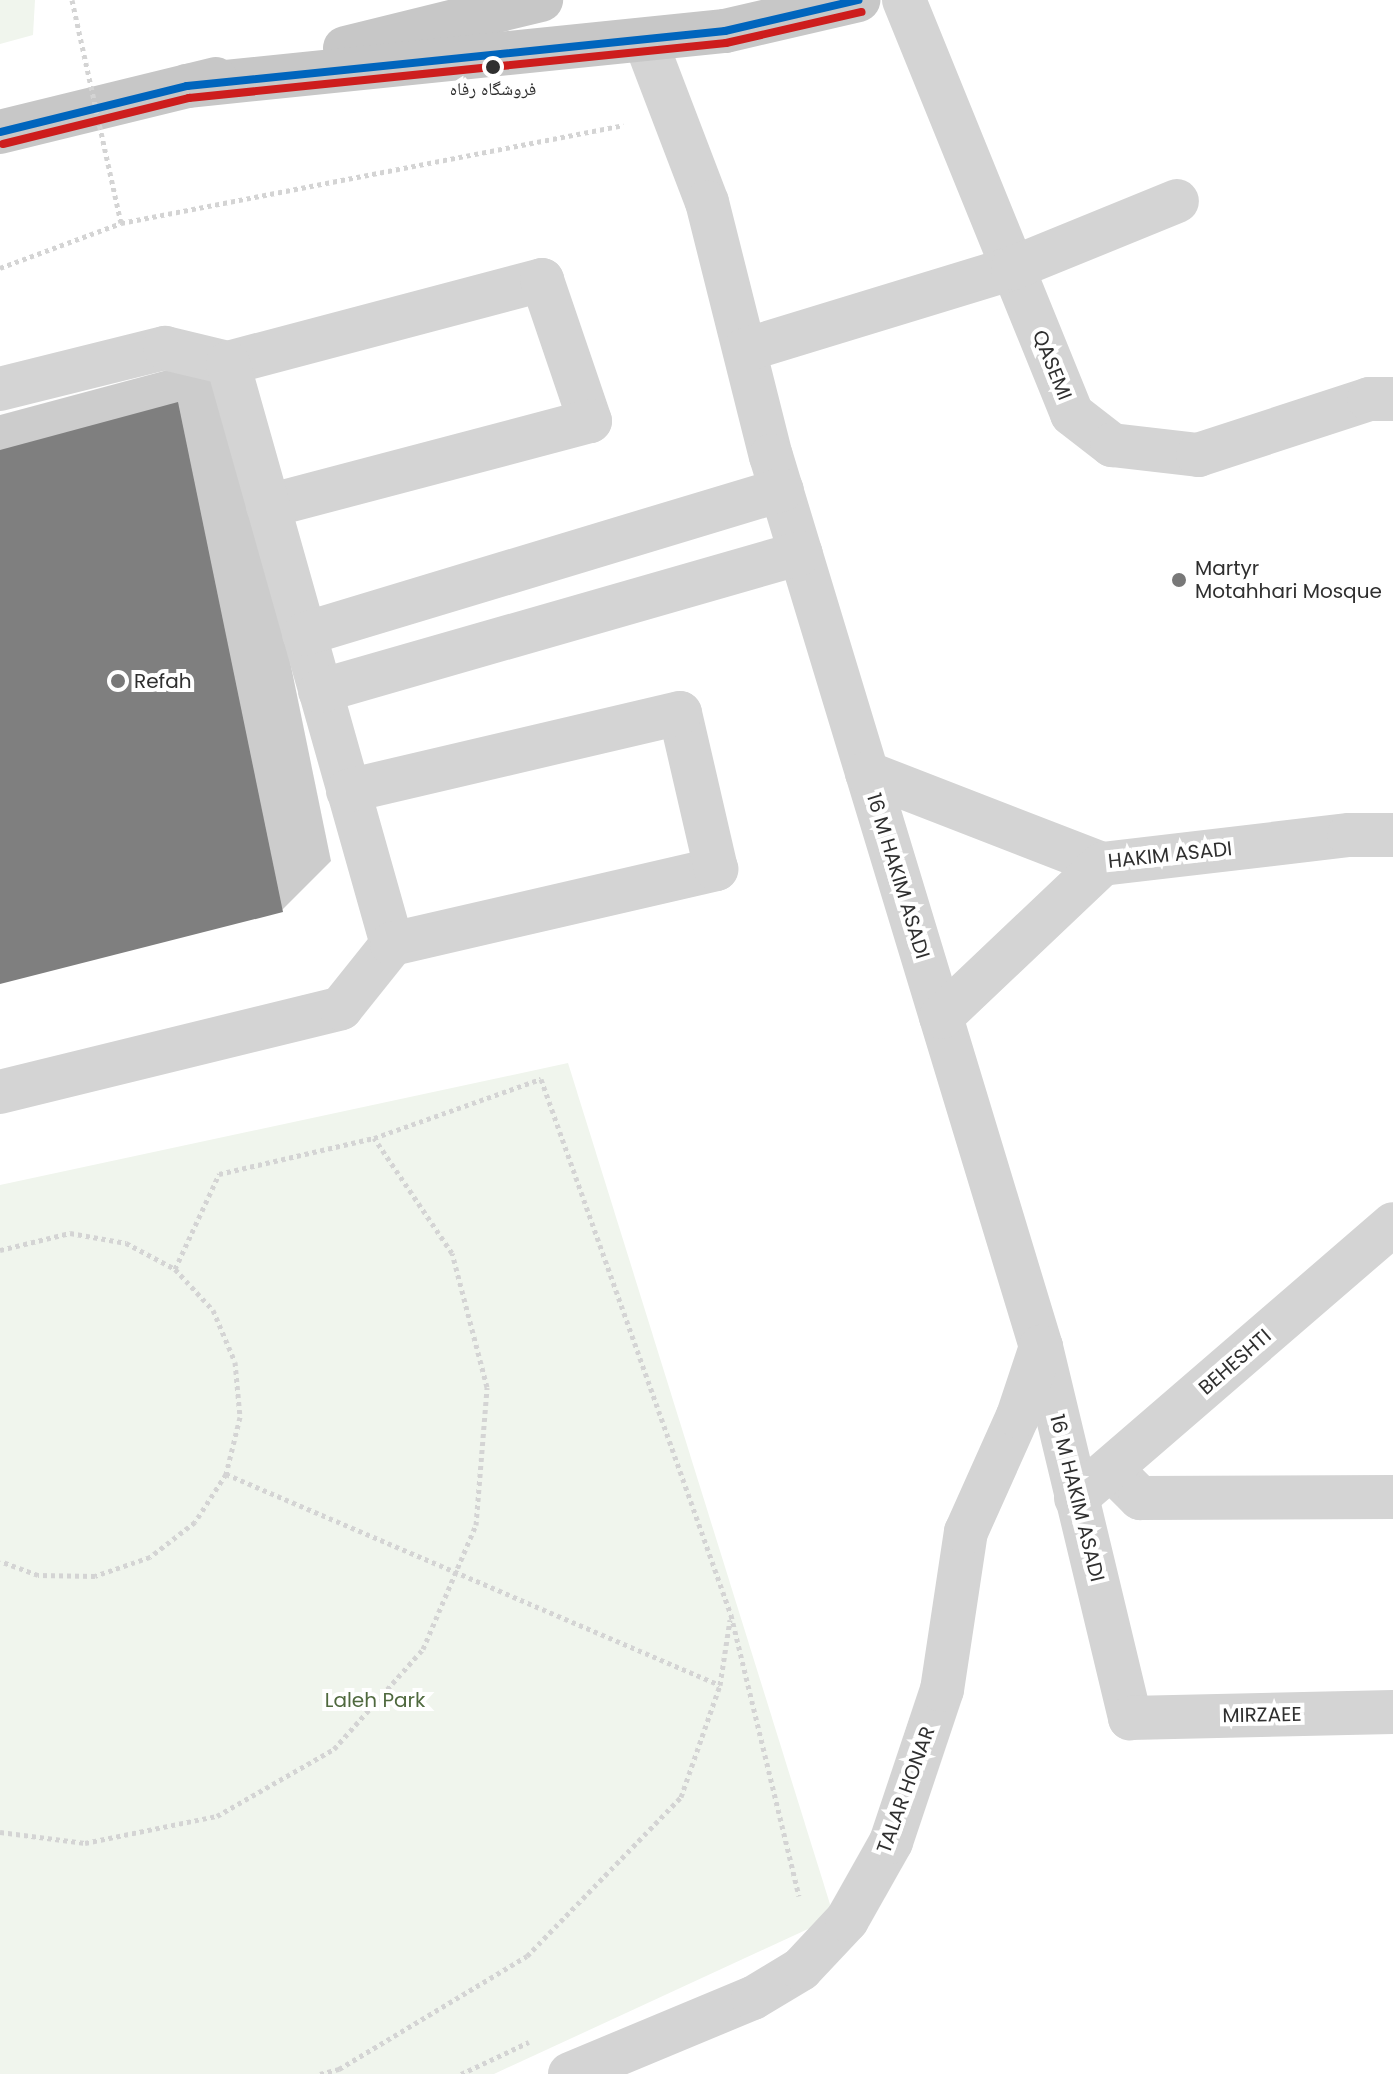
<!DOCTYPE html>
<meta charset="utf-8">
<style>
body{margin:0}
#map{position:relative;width:1393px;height:2074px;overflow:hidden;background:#fff;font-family:Poppins,"Noto Naskh Arabic",sans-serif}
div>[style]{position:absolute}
.green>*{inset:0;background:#f0f5ed}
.shadow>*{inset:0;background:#0003}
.building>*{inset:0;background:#7f7f7f}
.path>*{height:5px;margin-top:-2.5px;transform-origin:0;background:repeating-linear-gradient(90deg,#d4d4d4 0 4px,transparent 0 8px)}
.minor>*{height:44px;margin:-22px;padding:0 22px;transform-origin:22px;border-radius:22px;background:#d4d4d4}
.major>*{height:44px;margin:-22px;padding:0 22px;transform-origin:22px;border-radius:22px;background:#c7c7c7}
.path-bridge>*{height:5px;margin-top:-2.5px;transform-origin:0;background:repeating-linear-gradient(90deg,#d4d4d4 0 4px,transparent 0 8px)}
.bus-1>*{height:8px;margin:-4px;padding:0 4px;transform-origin:4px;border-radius:4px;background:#0065bd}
.bus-2>*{height:8px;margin:-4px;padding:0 4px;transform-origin:4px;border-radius:4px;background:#cd1d1d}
.dots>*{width:22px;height:22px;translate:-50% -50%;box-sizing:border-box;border:4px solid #fff;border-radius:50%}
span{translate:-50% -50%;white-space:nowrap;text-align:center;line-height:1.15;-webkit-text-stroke:8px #fff;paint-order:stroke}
.bus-label{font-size:18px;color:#2f2f2f}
.street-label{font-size:20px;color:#2f2f2f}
.poi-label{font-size:20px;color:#2f2f2f}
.left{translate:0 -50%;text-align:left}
.park-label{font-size:20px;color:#4f693e}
</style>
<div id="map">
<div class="green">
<div style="clip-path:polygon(0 0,35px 0,33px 35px,0 44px)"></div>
<div style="clip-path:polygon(568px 1063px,834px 1917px,494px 2074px,0 2074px,0 1185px)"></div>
</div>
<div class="shadow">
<div style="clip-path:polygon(227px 354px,331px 861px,282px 910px,0 982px,0 415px)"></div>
</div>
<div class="building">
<div style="clip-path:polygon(178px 402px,283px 912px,0 984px,0 450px)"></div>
</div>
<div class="path">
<div style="left:0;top:268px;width:129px;rotate:-20.4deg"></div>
<div style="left:121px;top:223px;width:512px;rotate:-11.02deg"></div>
<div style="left:0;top:1250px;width:72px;rotate:-13.7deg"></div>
<div style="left:70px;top:1233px;width:57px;rotate:10.1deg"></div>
<div style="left:126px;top:1243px;width:55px;rotate:28deg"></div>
<div style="left:175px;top:1269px;width:56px;rotate:47.2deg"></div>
<div style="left:213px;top:1310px;width:56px;rotate:67.1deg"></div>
<div style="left:235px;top:1362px;width:55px;rotate:84.8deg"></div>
<div style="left:240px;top:1417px;width:59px;rotate:103.8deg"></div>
<div style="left:226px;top:1474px;width:57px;rotate:122.9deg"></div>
<div style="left:195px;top:1522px;width:57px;rotate:142.1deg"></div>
<div style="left:150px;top:1557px;width:58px;rotate:160.9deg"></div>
<div style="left:95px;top:1576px;width:57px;rotate:-179deg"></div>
<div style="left:38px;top:1575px;width:40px;rotate:-159.8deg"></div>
<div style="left:175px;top:1269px;width:105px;rotate:-65.1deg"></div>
<div style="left:219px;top:1174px;width:159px;rotate:-13.1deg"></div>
<div style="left:374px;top:1138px;width:177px;rotate:-19.5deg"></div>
<div style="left:541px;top:1079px;width:569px;rotate:70.48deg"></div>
<div style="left:731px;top:1615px;width:289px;rotate:76.4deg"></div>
<div style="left:226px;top:1474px;width:537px;rotate:23.13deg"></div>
<div style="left:0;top:1832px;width:86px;rotate:7.4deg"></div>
<div style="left:85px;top:1843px;width:135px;rotate:-11.6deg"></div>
<div style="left:217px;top:1816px;width:135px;rotate:-29.8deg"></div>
<div style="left:334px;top:1749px;width:134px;rotate:-48.3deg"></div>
<div style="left:423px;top:1649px;width:135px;rotate:-66.9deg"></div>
<div style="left:476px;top:1525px;width:138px;rotate:-85.4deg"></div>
<div style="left:487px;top:1387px;width:138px;rotate:-104.6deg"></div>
<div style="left:452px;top:1253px;width:139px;rotate:-124.1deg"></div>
<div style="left:320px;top:2074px;width:20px;rotate:-15deg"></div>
<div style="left:339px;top:2069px;width:219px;rotate:-31deg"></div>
<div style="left:527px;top:1956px;width:221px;rotate:-45.9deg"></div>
<div style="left:681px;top:1797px;width:119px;rotate:-70.8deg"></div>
<div style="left:720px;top:1685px;width:66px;rotate:-81.3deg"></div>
<div style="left:461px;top:2074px;width:75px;rotate:-25.2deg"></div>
</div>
<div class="minor">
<div style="left:904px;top:0;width:447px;rotate:67.9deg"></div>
<div style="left:1072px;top:414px;width:51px;rotate:37.8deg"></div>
<div style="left:1112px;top:445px;width:87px;rotate:6.6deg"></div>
<div style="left:1198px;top:455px;width:180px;rotate:-18.1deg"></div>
<div style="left:1369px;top:399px;width:24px"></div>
<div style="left:645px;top:40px;width:173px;rotate:69.1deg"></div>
<div style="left:707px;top:202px;width:262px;rotate:75.9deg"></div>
<div style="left:771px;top:456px;width:931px;rotate:73.14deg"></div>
<div style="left:1041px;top:1347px;width:382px;rotate:76.5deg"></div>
<div style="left:1130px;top:1718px;width:263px;rotate:-1.3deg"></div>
<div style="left:745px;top:350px;width:280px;rotate:-17deg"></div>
<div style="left:1013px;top:268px;width:177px;rotate:-22.2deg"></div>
<div style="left:228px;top:363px;width:325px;rotate:-14.8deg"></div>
<div style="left:542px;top:280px;width:149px;rotate:71.2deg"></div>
<div style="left:590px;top:421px;width:333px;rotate:165.2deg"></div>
<div style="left:0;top:389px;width:170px;rotate:-14deg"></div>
<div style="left:165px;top:348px;width:65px;rotate:13.4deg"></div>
<div style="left:228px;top:363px;width:604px;rotate:74.24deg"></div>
<div style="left:304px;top:634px;width:499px;rotate:-16.8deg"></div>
<div style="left:320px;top:691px;width:500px;rotate:-16.01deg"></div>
<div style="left:867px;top:773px;width:252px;rotate:21.2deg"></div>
<div style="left:1102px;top:864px;width:249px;rotate:-6.7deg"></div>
<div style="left:1349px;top:835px;width:44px"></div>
<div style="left:941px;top:1017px;width:222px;rotate:-43.5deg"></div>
<div style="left:0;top:1092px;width:351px;rotate:-13.8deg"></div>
<div style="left:341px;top:1008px;width:82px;rotate:-51.4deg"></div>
<div style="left:392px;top:944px;width:333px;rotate:-13deg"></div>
<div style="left:716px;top:869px;width:160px;rotate:-103deg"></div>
<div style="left:680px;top:713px;width:341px;rotate:166.8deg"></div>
<div style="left:1112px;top:1470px;width:40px;rotate:45deg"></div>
<div style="left:1140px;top:1498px;width:253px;rotate:-0.2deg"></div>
<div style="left:1076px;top:1498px;width:419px;rotate:-40.8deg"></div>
<div style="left:570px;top:2074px;width:198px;rotate:-22.6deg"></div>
<div style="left:753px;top:1998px;width:56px;rotate:-31.1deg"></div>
<div style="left:801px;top:1969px;width:67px;rotate:-46.8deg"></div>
<div style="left:847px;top:1920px;width:90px;rotate:-60.6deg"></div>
<div style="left:891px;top:1842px;width:160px;rotate:-71.5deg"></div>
<div style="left:942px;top:1690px;width:160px;rotate:-81.4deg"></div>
<div style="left:966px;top:1532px;width:127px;rotate:-65.9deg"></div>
<div style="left:1018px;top:1416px;width:73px;rotate:-71.6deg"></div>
</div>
<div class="major">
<div style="left:345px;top:48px;width:202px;rotate:-13.8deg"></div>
<div style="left:187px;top:86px;width:541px;rotate:-5.84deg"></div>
<div style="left:725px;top:31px;width:137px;rotate:-13.1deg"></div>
<div style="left:0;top:132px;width:222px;rotate:-13.8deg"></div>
</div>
<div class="path-bridge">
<div style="left:72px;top:0;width:228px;rotate:77.6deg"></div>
</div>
<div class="bus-1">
<div style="left:0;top:132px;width:193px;rotate:-13.8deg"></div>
<div style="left:187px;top:86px;width:541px;rotate:-5.84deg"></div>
<div style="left:725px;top:31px;width:137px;rotate:-13.1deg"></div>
</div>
<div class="bus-2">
<div style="left:3px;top:144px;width:192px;rotate:-13.9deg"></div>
<div style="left:189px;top:98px;width:540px;rotate:-5.85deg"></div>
<div style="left:726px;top:43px;width:139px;rotate:-12.9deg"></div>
</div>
<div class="dots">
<div style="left:493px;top:67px;background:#2f2f2f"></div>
<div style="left:1179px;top:580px;background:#787878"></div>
<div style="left:118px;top:681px;background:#787878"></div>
</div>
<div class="bus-label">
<span style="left:493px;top:89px">فروشگاه رفاه</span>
</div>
<div class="street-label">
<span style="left:1052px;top:365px;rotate:68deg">QASEMI</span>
<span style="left:1170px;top:855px;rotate:-6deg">HAKIM ASADI</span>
<span style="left:898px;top:876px;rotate:73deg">16 M HAKIM ASADI</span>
<span style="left:1235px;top:1362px;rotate:-41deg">BEHESHTI</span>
<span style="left:1077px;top:1498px;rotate:76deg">16 M HAKIM ASADI</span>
<span style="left:1262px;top:1715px;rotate:-1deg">MIRZAEE</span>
<span style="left:906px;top:1790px;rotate:-70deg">TALAR HONAR</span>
</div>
<div class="poi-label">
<span class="left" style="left:1195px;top:580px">Martyr<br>Motahhari Mosque</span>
<span class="left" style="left:134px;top:681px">Refah</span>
</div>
<div class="park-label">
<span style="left:375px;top:1700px">Laleh Park</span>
</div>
</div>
